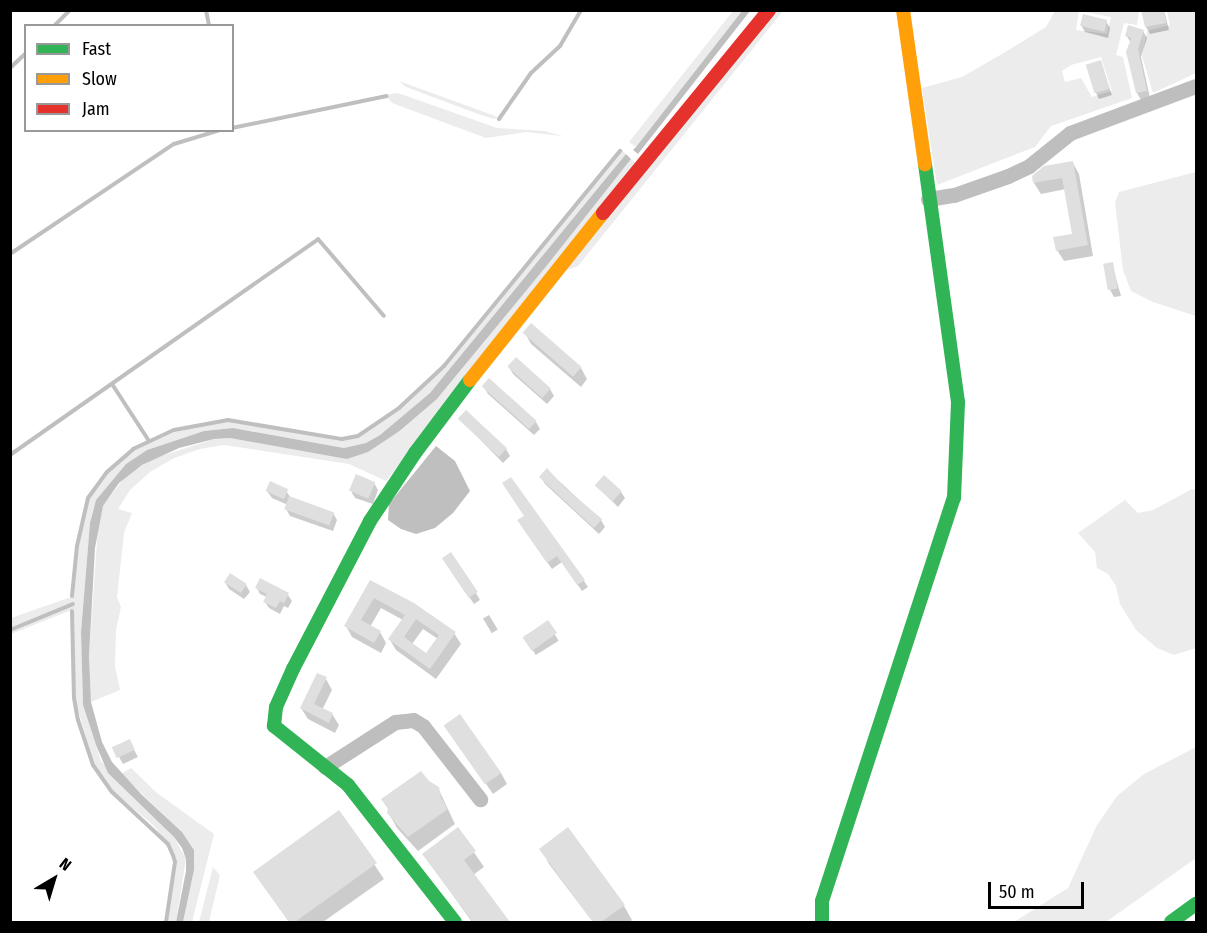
<!DOCTYPE html>
<style>
body{margin:0}
#map{position:relative;width:1207px;height:933px;overflow:hidden;background:#fff;font-family:"Fira Sans Condensed",sans-serif}
div>[style]{position:absolute}
.green>*{inset:0;background:#ececec}
.water>*{inset:0;background:#bfbfbf}
.shadow>*{inset:0;background:#0003;transform-origin:0 0}
.stream>*{height:4px;margin:-2px;padding:0 2px;transform-origin:2px;border-radius:2px;background:#bfbfbf}
.building>*{inset:0;background:#dfdfdf;transform-origin:0 0}
.street>*{height:15px;margin:-7.5px;padding:0 7.5px;transform-origin:7.5px;border-radius:7.5px;background:#bebebe}
.fast>*{height:14px;margin:-7px;padding:0 7px;transform-origin:7px;border-radius:7px;background:#30b455}
.slow>*{height:14px;margin:-7px;padding:0 7px;transform-origin:7px;border-radius:7px;background:#ff9f0a}
.jam>*{height:14px;margin:-7px;padding:0 7px;transform-origin:7px;border-radius:7px;background:#e5322d}
span{translate:-50% -50%;white-space:nowrap;text-align:center;line-height:1.15;-webkit-text-stroke:4.5px #fff;paint-order:stroke}
.frame{position:absolute;inset:0;border:12px solid #000;pointer-events:none}
.legend{position:absolute;left:24px;top:24px;width:210px;height:108px;box-sizing:border-box;background:#fff;border:2px solid #999;margin:0;padding:8px 10px;list-style:none;font-size:18px;color:#000}
.legend li{display:flex;align-items:center;gap:12px;height:30px}
.legend b{width:30px;border:2px solid #999}
.north{position:absolute;left:24px;top:849px;width:60px;height:60px;-webkit-text-stroke:4px #fff;paint-order:stroke;rotate:38deg;font-size:16px;font-weight:700;line-height:24px;text-align:center;color:#000}
.north::after{content:'';display:block;margin:auto;width:21px;height:27px;background:#000;clip-path:polygon(50% 0,100% 100%,50% 72%,0 100%)}
.scale{position:absolute;left:988px;top:882px;width:96px;height:27px;box-sizing:border-box;border:3px solid #000;border-top:0;padding-left:8px;font-size:18px;line-height:21px;white-space:nowrap;color:#000;-webkit-text-stroke:4px #fff;paint-order:stroke}
</style>
<div id="map">
<div class="green">
<div style="clip-path:polygon(733px 11px,742px 11px,636px 147px,629px 142px)"></div>
<div style="clip-path:polygon(775px 11px,783px 11px,578px 266px,562px 272px)"></div>
<div style="clip-path:polygon(evenodd,1055px 11px,1079px 11px,1076px 30px,1107px 34px,1111px 17px,1080px 11px,1139px 11px,1137px 25px,1124px 23px,1116px 55px,1123px 57px,1132px 98px,1051px 126px,1035px 147px,937px 185px,922px 88px,962px 77px,1007px 51px,1046px 27px,1055px 11px,1101px 57px,1112px 91px,1092px 97px,1081px 78px,1065px 82px,1062px 71px,1071px 65px,1101px 57px)"></div>
<div style="clip-path:polygon(1167px 11px,1195px 11px,1196px 14px,1196px 73px,1153px 93px,1142px 56px,1147px 31px,1170px 25px)"></div>
<div style="clip-path:polygon(399px 81px,498px 117px,494px 119px,478px 114px,406px 87px)"></div>
<div style="clip-path:polygon(398px 93px,497px 128px,544px 131px,563px 136px,526px 132px,486px 138px,392px 103px,388px 98px,390px 94px)"></div>
<div style="clip-path:polygon(622px 150px,626px 154px,470px 348px,430px 393px,380px 435px,366px 443px,344px 448px,233px 428px,204px 431px,147px 450px,126px 464px,96px 500px,90px 523px,81px 632px,83px 705px,101px 761px,174px 837px,186px 859px,176px 922px,168px 922px,176px 866px,175px 853px,153px 825px,115px 793px,94px 765px,76px 703px,72px 654px,74px 609px,11px 634px,11px 618px,74px 596px,78px 548px,89px 498px,108px 473px,134px 450px,175px 432px,220px 422px,236px 422px,342px 440px,359px 438px,400px 409px,446px 367px)"></div>
<div style="clip-path:polygon(631px 159px,638px 165px,386px 481px,349px 464px,224px 445px,200px 449px,174px 458px,150px 472px,130px 490px,118px 509px,132px 513px,124px 533px,117px 597px,121px 607px,116px 630px,115px 666px,120px 690px,91px 702px,89px 656px,98px 527px,103px 506px,128px 473px,158px 457px,214px 439px,230px 438px,347px 458px,402px 430px,437px 399px,454px 379px)"></div>
<div style="clip-path:polygon(1196px 172px,1196px 316px,1153px 302px,1131px 291px,1123px 270px,1115px 202px,1119px 192px)"></div>
<div style="clip-path:polygon(1192px 489px,1196px 490px,1196px 648px,1174px 655px,1157px 648px,1136px 630px,1120px 604px,1116px 586px,1108px 574px,1097px 568px,1095px 552px,1078px 533px,1125px 500px,1138px 513px,1153px 510px)"></div>
<div style="clip-path:polygon(1196px 747px,1196px 858px,1106px 922px,1014px 922px,1068px 888px,1097px 825px,1117px 796px,1144px 774px)"></div>
<div style="clip-path:polygon(131px 768px,157px 793px,214px 834px,192px 922px,183px 922px,194px 870px,194px 850px,182px 832px,121px 774px)"></div>
<div style="clip-path:polygon(213px 867px,220px 875px,209px 922px,199px 922px)"></div>
</div>
<div class="water">
<div style="clip-path:polygon(742px 11px,750px 11px,638px 154px,633px 150px,636px 147px)"></div>
<div style="clip-path:polygon(626px 154px,631px 159px,548px 264px,437px 399px,401px 430px,368px 452px,347px 459px,230px 438px,214px 439px,179px 448px,142px 465px,119px 483px,103px 506px,95px 548px,89px 656px,91px 702px,102px 742px,112px 762px,141px 794px,182px 832px,194px 850px,194px 870px,183px 922px,176px 922px,186px 871px,186px 859px,182px 848px,174px 837px,108px 773px,96px 745px,83px 705px,81px 632px,90px 523px,96px 500px,126px 464px,147px 450px,204px 431px,233px 428px,344px 448px,366px 443px,380px 435px,430px 393px)"></div>
<div style="clip-path:polygon(436px 446px,455px 461px,470px 491px,453px 513px,435px 528px,416px 534px,401px 529px,388px 520px,389px 504px)"></div>
</div>
<div class="shadow">
<div style="clip-path:polygon(1164px 10px,1169px 30px,1150px 34px,1146px 27px)"></div>
<div style="clip-path:polygon(1106px 21px,1110px 28px,1108px 38px,1085px 32px,1081px 25px)"></div>
<div style="clip-path:polygon(1143px 31px,1147px 38px,1141px 57px,1150px 98px,1141px 100px,1137px 93px,1131px 43px,1126px 35px)"></div>
<div style="clip-path:polygon(1100px 62px,1112px 95px,1099px 99px,1096px 93px)"></div>
<div style="clip-path:polygon(1073px 163px,1079px 174px,1093px 256px,1064px 261px,1057px 250px,1074px 235px,1066px 189px,1041px 194px,1034px 183px)"></div>
<div style="clip-path:polygon(1112px 264px,1121px 296px,1114px 297px,1110px 290px)"></div>
<div style="clip-path:polygon(525px 333px,581px 368px,587px 379px,581px 387px,531px 344px)"></div>
<div style="clip-path:polygon(516px 359px,550px 389px,554px 396px,547px 404px,513px 374px,509px 367px)"></div>
<div style="clip-path:polygon(484px 387px,536px 422px,540px 429px,534px 435px,488px 394px)"></div>
<div style="clip-path:polygon(460px 419px,506px 449px,510px 456px,503px 463px)"></div>
<div style="clip-path:polygon(547px 470px,601px 520px,605px 527px,599px 534px,545px 484px,541px 477px)"></div>
<div style="clip-path:polygon(511px 479px,584px 581px,588px 587px,582px 591px,562px 562px,552px 569px,523px 528px,526px 517px)"></div>
<div style="clip-path:polygon(374px 483px,378px 490px,373px 504px,355px 498px,351px 491px)"></div>
<div style="clip-path:polygon(597px 486px,621px 492px,625px 498px,618px 507px)"></div>
<div style="clip-path:polygon(267px 491px,286px 491px,291px 498px,333px 513px,337px 520px,333px 531px,290px 516px,286px 509px,288px 505px,272px 498px)"></div>
<div style="clip-path:polygon(448px 566px,476px 593px,480px 600px,474px 604px)"></div>
<div style="clip-path:polygon(261px 580px,288px 595px,292px 601px,288px 608px,284px 606px,280px 614px,269px 608px,265px 602px,267px 597px,260px 594px,257px 588px)"></div>
<div style="clip-path:polygon(225px 582px,246px 585px,250px 592px,244px 599px,229px 589px)"></div>
<div style="clip-path:polygon(evenodd,371px 582px,454px 633px,461px 644px,436px 679px,396px 650px,390px 640px,403px 620px,381px 608px,370px 627px,380px 632px,386px 643px,381px 653px,352px 637px,346px 626px,371px 582px,423px 629px,438px 639px,427px 655px,412px 644px,423px 629px)"></div>
<div style="left:489px;top:615px;width:17px;height:7px;rotate:59deg"></div>
<div style="left:547px;top:622px;width:22px;height:27px;rotate:58deg"></div>
<div style="clip-path:polygon(326px 679px,332px 690px,322px 710px,332px 714px,339px 725px,335px 733px,308px 719px,301px 708px)"></div>
<div style="clip-path:polygon(446px 726px,501px 773px,507px 784px,493px 794px)"></div>
<div style="clip-path:polygon(114px 748px,133px 748px,138px 757px,123px 764px)"></div>
<div style="clip-path:polygon(428px 782px,438px 788px,455px 824px,418px 851px,397px 828px,388px 812px)"></div>
<div style="clip-path:polygon(339px 812px,384px 879px,323px 922px,289px 922px,255px 872px)"></div>
<div style="clip-path:polygon(458px 829px,484px 867px,473px 875px,509px 922px,472px 922px,424px 855px)"></div>
<div style="clip-path:polygon(567px 830px,624px 906px,632px 920px,630px 922px,593px 922px,549px 864px,541px 849px)"></div>
</div>
<div class="stream">
<div style="left:206px;top:10px;width:16px;rotate:79deg"></div>
<div style="left:54px;top:26px;width:23px;rotate:-45deg"></div>
<div style="left:10px;top:68px;width:22px;rotate:-43deg"></div>
<div style="left:499px;top:119px;width:56px;rotate:-55.2deg"></div>
<div style="left:531px;top:73px;width:40px;rotate:-43deg"></div>
<div style="left:560px;top:46px;width:42px;rotate:-59.7deg"></div>
<div style="left:232px;top:128px;width:158px;rotate:-11.7deg"></div>
<div style="left:10px;top:254px;width:197px;rotate:-33.9deg"></div>
<div style="left:174px;top:144px;width:48px;rotate:-16.9deg"></div>
<div style="left:112px;top:384px;width:68px;rotate:57deg"></div>
<div style="left:10px;top:455px;width:376px;rotate:-35deg"></div>
<div style="left:318px;top:239px;width:101px;rotate:49.4deg"></div>
<div style="left:72px;top:596px;width:50px;rotate:-84.3deg"></div>
<div style="left:77px;top:546px;width:49px;rotate:-77.1deg"></div>
<div style="left:88px;top:498px;width:32px;rotate:-54deg"></div>
<div style="left:107px;top:472px;width:35px;rotate:-41deg"></div>
<div style="left:133px;top:449px;width:45px;rotate:-24.9deg"></div>
<div style="left:174px;top:430px;width:55px;rotate:-10.5deg"></div>
<div style="left:228px;top:420px;width:116px;rotate:9.5deg"></div>
<div style="left:342px;top:439px;width:16px;rotate:-11deg"></div>
<div style="left:358px;top:436px;width:50px;rotate:-34.3deg"></div>
<div style="left:399px;top:408px;width:62px;rotate:-43deg"></div>
<div style="left:444px;top:366px;width:278px;rotate:-50.7deg"></div>
<div style="left:72px;top:611px;width:87px;rotate:88.7deg"></div>
<div style="left:74px;top:698px;width:22px;rotate:80deg"></div>
<div style="left:78px;top:720px;width:47px;rotate:71.6deg"></div>
<div style="left:93px;top:765px;width:33px;rotate:55deg"></div>
<div style="left:112px;top:792px;width:76px;rotate:42.9deg"></div>
<div style="left:168px;top:844px;width:12px;rotate:66deg"></div>
<div style="left:173px;top:855px;width:7px;rotate:74deg"></div>
<div style="left:175px;top:862px;width:61px;rotate:98.5deg"></div>
<div style="left:10px;top:630px;width:68px;rotate:-22.4deg"></div>
</div>
<div class="building">
<div style="clip-path:polygon(1141px 10px,1164px 10px,1166px 23px,1145px 27px)"></div>
<div style="left:1083px;top:14px;width:25px;height:12px;rotate:14deg"></div>
<div style="clip-path:polygon(1128px 25px,1144px 30px,1138px 49px,1147px 91px,1136px 93px,1126px 52px,1131px 38px,1125px 36px)"></div>
<div style="left:1101px;top:60px;width:30px;height:16px;rotate:73deg"></div>
<div style="clip-path:polygon(1073px 161px,1088px 245px,1056px 251px,1053px 237px,1072px 234px,1062px 178px,1033px 183px,1032px 176px,1044px 166px)"></div>
<div style="left:1113px;top:262px;width:27px;height:10px;rotate:80deg"></div>
<div style="left:531px;top:323px;width:67px;height:13px;rotate:41deg"></div>
<div style="left:516px;top:357px;width:47px;height:13px;rotate:42deg"></div>
<div style="left:489px;top:378px;width:64px;height:11px;rotate:42deg"></div>
<div style="left:466px;top:410px;width:56px;height:12px;rotate:43deg"></div>
<div style="clip-path:polygon(547px 468px,564px 487px,602px 519px,594px 528px,539px 477px)"></div>
<div style="left:356px;top:474px;width:21px;height:18px;rotate:23deg"></div>
<div style="left:604px;top:475px;width:24px;height:14px;rotate:42deg"></div>
<div style="clip-path:polygon(511px 477px,585px 580px,577px 585px,557px 556px,547px 563px,517px 520px,524px 516px,502px 483px)"></div>
<div style="left:270px;top:481px;width:20px;height:11px;rotate:24deg"></div>
<div style="left:289px;top:496px;width:48px;height:14px;rotate:20deg"></div>
<div style="left:451px;top:552px;width:48px;height:11px;rotate:56deg"></div>
<div style="left:230px;top:573px;width:20px;height:11px;rotate:33deg"></div>
<div style="clip-path:polygon(260px 578px,289px 593px,284px 603px,280px 601px,276px 608px,263px 602px,267px 594px,255px 588px)"></div>
<div style="clip-path:polygon(evenodd,370px 580px,414px 603px,456px 632px,430px 669px,388px 639px,405px 615px,374px 598px,361px 620px,381px 631px,374px 643px,344px 626px,370px 580px,416px 619px,439px 635px,426px 653px,404px 637px,416px 619px)"></div>
<div style="left:548px;top:620px;width:16px;height:31px;rotate:55deg"></div>
<div style="clip-path:polygon(317px 673px,327px 677px,314px 704px,333px 713px,329px 723px,300px 708px)"></div>
<div style="left:460px;top:714px;width:72px;height:20px;rotate:55deg"></div>
<div style="left:130px;top:739px;width:12px;height:20px;rotate:66deg"></div>
<div style="clip-path:polygon(421px 771px,429px 781px,439px 787px,441px 798px,448px 809px,408px 837px,387px 813px,388px 809px,381px 799px)"></div>
<div style="clip-path:polygon(339px 810px,377px 863px,295px 922px,289px 922px,253px 872px)"></div>
<div style="clip-path:polygon(458px 827px,476px 851px,464px 860px,510px 922px,473px 922px,422px 854px)"></div>
<div style="clip-path:polygon(568px 827px,625px 905px,601px 922px,593px 922px,539px 849px)"></div>
</div>
<div class="street">
<div style="left:928px;top:199px;width:26px;rotate:-9deg"></div>
<div style="left:954px;top:195px;width:57px;rotate:-19.4deg"></div>
<div style="left:1008px;top:176px;width:23px;rotate:-25deg"></div>
<div style="left:1029px;top:166px;width:53px;rotate:-38.8deg"></div>
<div style="left:1070px;top:133px;width:134px;rotate:-20.5deg"></div>
<div style="left:325px;top:767px;width:83px;rotate:-32.7deg"></div>
<div style="left:395px;top:722px;width:18px;rotate:-6deg"></div>
<div style="left:413px;top:720px;width:12px;rotate:31deg"></div>
<div style="left:423px;top:726px;width:93px;rotate:52deg"></div>
</div>
<div class="fast">
<div style="left:455px;top:922px;width:174px;rotate:-128deg"></div>
<div style="left:348px;top:785px;width:95px;rotate:-141.4deg"></div>
<div style="left:274px;top:726px;width:19px;rotate:-84deg"></div>
<div style="left:276px;top:707px;width:42px;rotate:-65.9deg"></div>
<div style="left:293px;top:669px;width:167px;rotate:-62.5deg"></div>
<div style="left:370px;top:521px;width:82px;rotate:-56.5deg"></div>
<div style="left:415px;top:453px;width:91px;rotate:-53deg"></div>
<div style="left:822px;top:922px;width:21px;rotate:-90deg"></div>
<div style="left:822px;top:901px;width:424px;rotate:-71.9deg"></div>
<div style="left:954px;top:498px;width:96px;rotate:-87.6deg"></div>
<div style="left:958px;top:402px;width:240px;rotate:-97.9deg"></div>
<div style="left:1171px;top:922px;width:31px;rotate:-36deg"></div>
</div>
<div class="slow">
<div style="left:903px;top:10px;width:156px;rotate:81.9deg"></div>
<div style="left:470px;top:380px;width:213px;rotate:-51.5deg"></div>
</div>
<div class="jam">
<div style="left:603px;top:213px;width:262px;rotate:-50.7deg"></div>
</div>
<div class="frame"></div>
<ul class="legend">
<li><b style="height:8px;background:#30b455"></b>Fast</li>
<li><b style="height:8px;background:#ff9f0a"></b>Slow</li>
<li><b style="height:8px;background:#e5322d"></b>Jam</li>
</ul>
<div class="north">N</div>
<div class="scale">50 m</div>
</div>
